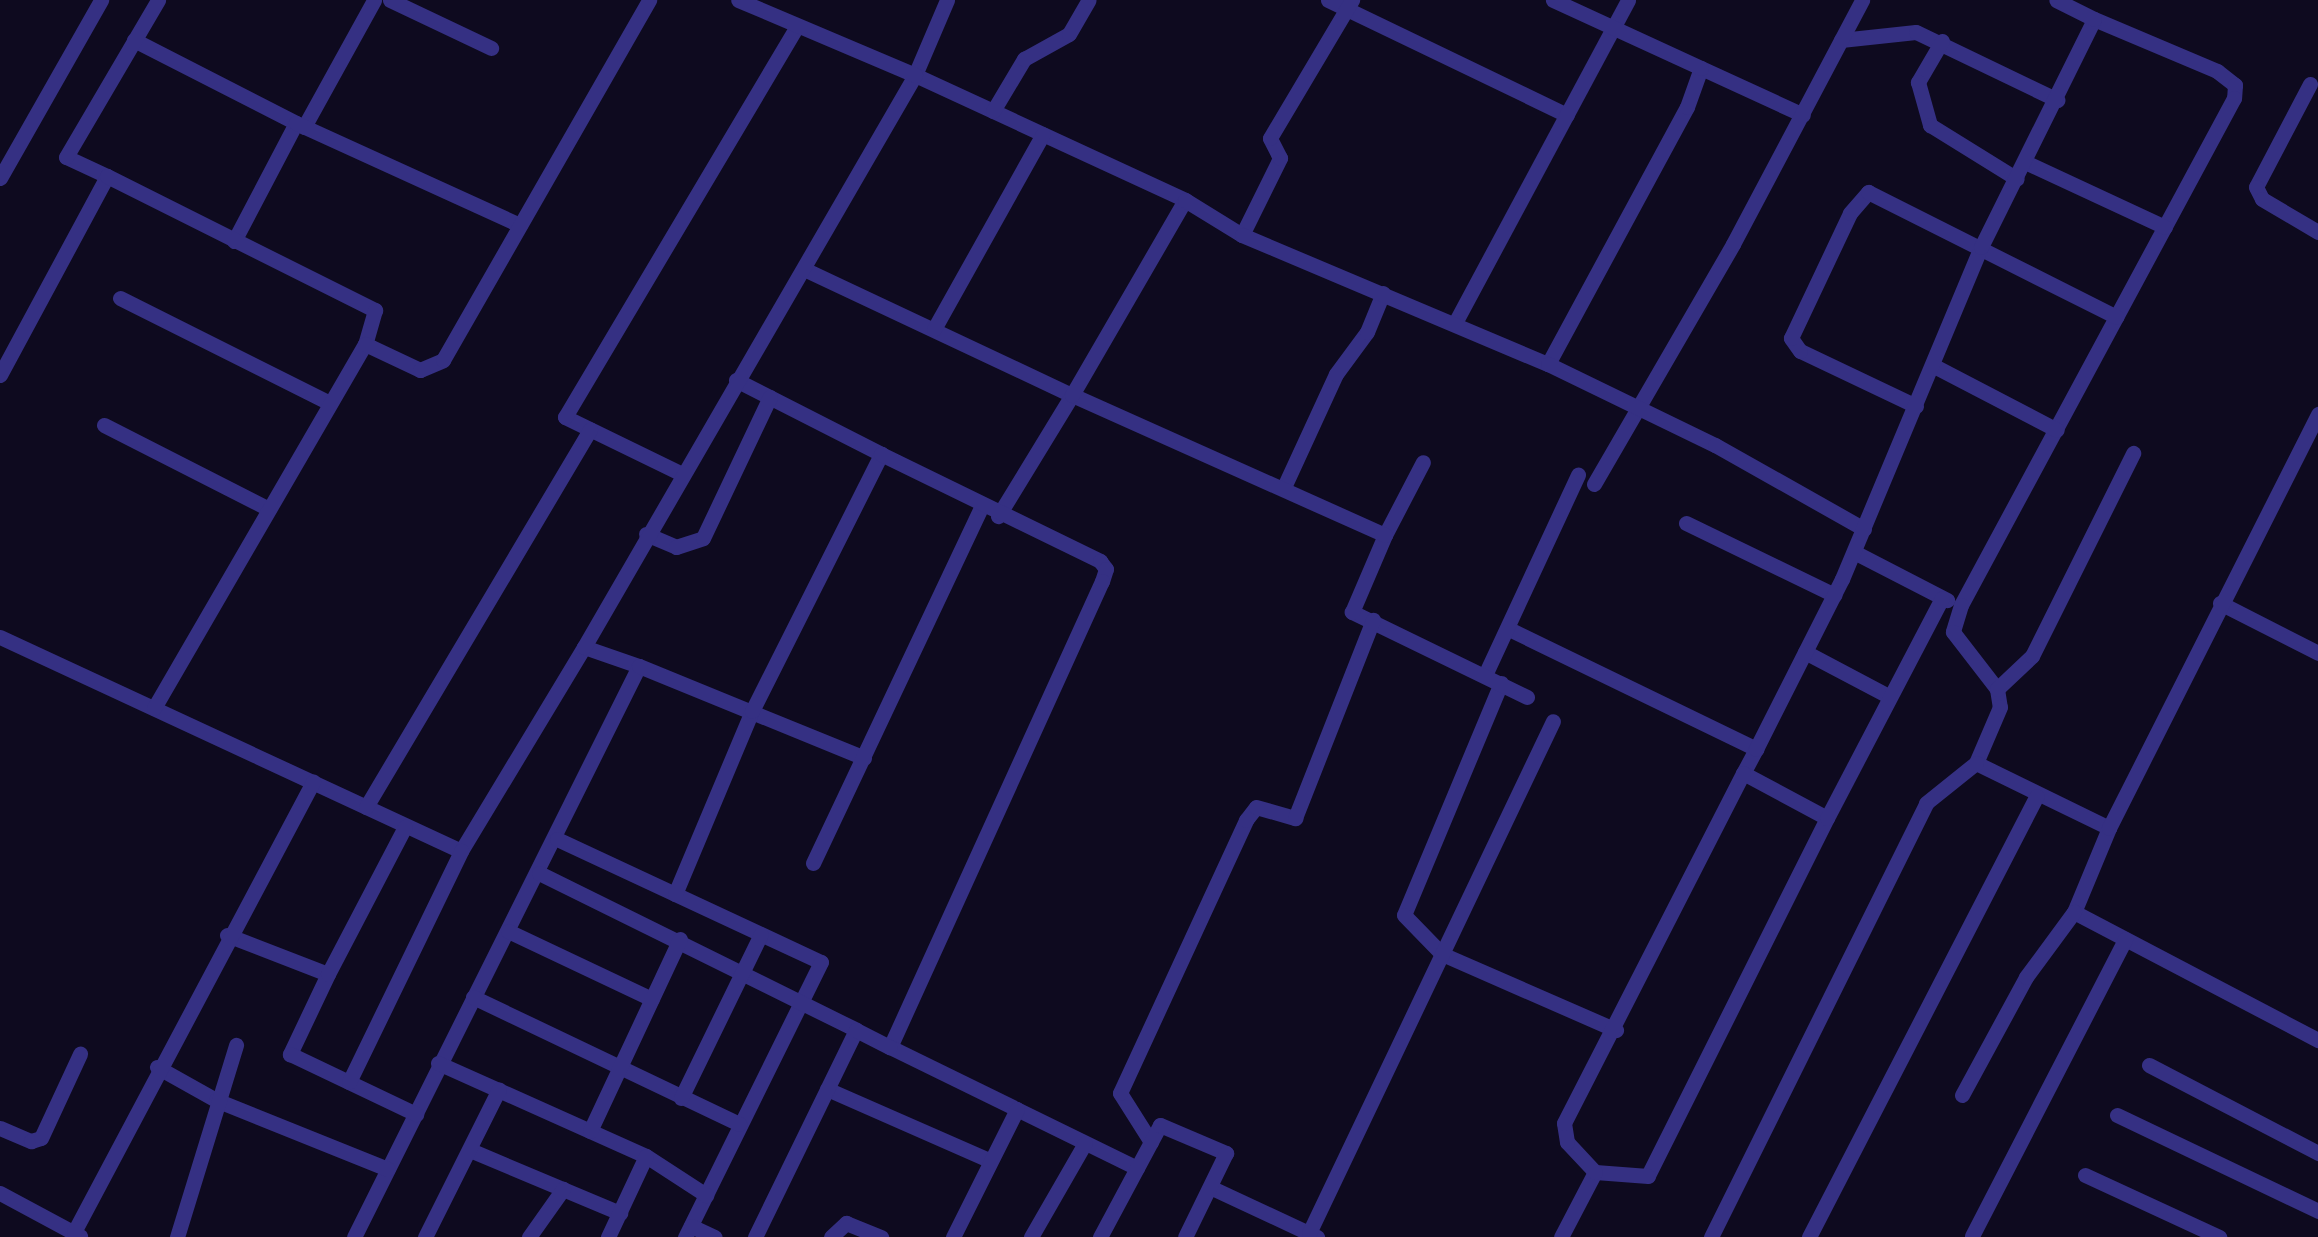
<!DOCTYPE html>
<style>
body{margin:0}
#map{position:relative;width:2318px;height:1237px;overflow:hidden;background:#0e0a1f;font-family:"Fira Sans",sans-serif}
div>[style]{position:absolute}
.street>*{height:15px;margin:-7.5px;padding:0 7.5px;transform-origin:7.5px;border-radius:7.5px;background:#353083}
span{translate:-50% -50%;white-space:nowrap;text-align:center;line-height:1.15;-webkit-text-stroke:8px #0e0a1f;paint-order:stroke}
</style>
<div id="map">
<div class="street">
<div style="left:390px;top:0;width:112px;rotate:25.4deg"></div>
<div style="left:947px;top:0;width:82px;rotate:113.1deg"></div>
<div style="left:915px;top:75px;width:298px;rotate:24.8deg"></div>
<div style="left:1328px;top:0;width:265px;rotate:25.7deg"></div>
<div style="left:2094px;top:19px;width:134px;rotate:22.9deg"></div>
<div style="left:2217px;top:71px;width:23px;rotate:38deg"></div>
<div style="left:2235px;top:85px;width:13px;rotate:94deg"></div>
<div style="left:2234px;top:98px;width:576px;rotate:118.3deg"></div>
<div style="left:1961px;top:605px;width:28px;rotate:107deg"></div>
<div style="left:1953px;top:632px;width:72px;rotate:52.3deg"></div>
<div style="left:1997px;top:689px;width:18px;rotate:81deg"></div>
<div style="left:2000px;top:707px;width:61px;rotate:113.2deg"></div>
<div style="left:1976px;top:763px;width:148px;rotate:26deg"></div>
<div style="left:2109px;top:828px;width:91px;rotate:112.6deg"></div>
<div style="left:2074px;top:912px;width:276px;rotate:27.7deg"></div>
<div style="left:134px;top:40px;width:182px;rotate:27.1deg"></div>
<div style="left:1841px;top:40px;width:75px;rotate:-6.1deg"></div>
<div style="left:1916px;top:32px;width:157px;rotate:25.7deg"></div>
<div style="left:1942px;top:41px;width:48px;rotate:120.3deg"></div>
<div style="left:1918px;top:82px;width:45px;rotate:74.4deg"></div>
<div style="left:1930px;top:125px;width:102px;rotate:31.8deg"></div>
<div style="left:1701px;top:68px;width:112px;rotate:24.7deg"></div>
<div style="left:2310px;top:84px;width:116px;rotate:117.7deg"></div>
<div style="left:2256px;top:187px;width:13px;rotate:63deg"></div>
<div style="left:2262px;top:199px;width:65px;rotate:30.5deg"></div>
<div style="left:993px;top:111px;width:61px;rotate:-59.2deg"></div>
<div style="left:1024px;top:59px;width:51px;rotate:-29.1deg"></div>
<div style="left:1069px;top:34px;width:39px;rotate:-60deg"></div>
<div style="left:304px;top:127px;width:145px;rotate:-61.1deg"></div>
<div style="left:2027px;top:163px;width:152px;rotate:24.9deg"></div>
<div style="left:107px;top:176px;width:45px;rotate:-155.1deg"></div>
<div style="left:66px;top:157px;width:182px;rotate:-59.6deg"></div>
<div style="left:0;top:178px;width:205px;rotate:-60.4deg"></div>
<div style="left:1242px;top:235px;width:86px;rotate:-63.7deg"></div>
<div style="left:1280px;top:158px;width:22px;rotate:-117deg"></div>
<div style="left:1270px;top:138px;width:161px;rotate:-59.3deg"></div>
<div style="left:234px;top:241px;width:133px;rotate:-62.3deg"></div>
<div style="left:296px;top:123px;width:246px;rotate:24.5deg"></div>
<div style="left:806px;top:270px;width:294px;rotate:25.2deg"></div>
<div style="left:1072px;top:395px;width:142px;rotate:121.4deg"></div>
<div style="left:120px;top:298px;width:235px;rotate:26.6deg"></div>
<div style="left:1456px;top:321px;width:364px;rotate:-61.8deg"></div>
<div style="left:934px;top:329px;width:223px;rotate:-60.8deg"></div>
<div style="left:1548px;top:364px;width:292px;rotate:-61.6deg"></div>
<div style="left:1687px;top:107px;width:41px;rotate:-70.3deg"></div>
<div style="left:1701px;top:68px;width:163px;rotate:-155.3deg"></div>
<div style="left:1936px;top:367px;width:136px;rotate:27.5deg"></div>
<div style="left:0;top:375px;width:226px;rotate:-61.7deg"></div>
<div style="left:107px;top:176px;width:300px;rotate:26.6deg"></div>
<div style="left:375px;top:310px;width:35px;rotate:106deg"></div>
<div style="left:736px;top:380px;width:163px;rotate:27deg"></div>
<div style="left:1916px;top:406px;width:128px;rotate:-154.6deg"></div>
<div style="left:1800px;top:351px;width:16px;rotate:-125deg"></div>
<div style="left:1791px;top:338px;width:138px;rotate:-64.7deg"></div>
<div style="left:1850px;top:213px;width:28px;rotate:-49deg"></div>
<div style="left:1868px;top:192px;width:278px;rotate:26.7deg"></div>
<div style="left:104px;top:425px;width:185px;rotate:27deg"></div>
<div style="left:680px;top:473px;width:128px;rotate:-154deg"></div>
<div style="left:565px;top:417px;width:455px;rotate:-59.3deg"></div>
<div style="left:1594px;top:484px;width:277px;rotate:-59.9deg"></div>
<div style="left:1733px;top:244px;width:276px;rotate:-62.1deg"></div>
<div style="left:1284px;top:487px;width:124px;rotate:-65.3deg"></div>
<div style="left:1336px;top:374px;width:52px;rotate:-53.6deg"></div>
<div style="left:1367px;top:332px;width:42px;rotate:-67.7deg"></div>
<div style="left:1686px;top:523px;width:165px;rotate:25.9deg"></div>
<div style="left:646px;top:534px;width:33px;rotate:23deg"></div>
<div style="left:676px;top:547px;width:28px;rotate:-18deg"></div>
<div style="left:703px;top:538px;width:156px;rotate:-64.6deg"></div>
<div style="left:1385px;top:535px;width:82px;rotate:-62.5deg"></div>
<div style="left:1854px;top:552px;width:105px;rotate:27.3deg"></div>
<div style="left:2220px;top:603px;width:110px;rotate:27deg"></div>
<div style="left:1509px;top:629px;width:275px;rotate:25.9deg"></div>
<div style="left:1756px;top:749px;width:27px;rotate:118deg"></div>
<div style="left:1743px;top:773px;width:95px;rotate:28.2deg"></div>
<div style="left:1827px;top:818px;width:400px;rotate:116.6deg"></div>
<div style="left:1648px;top:1176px;width:53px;rotate:-175.7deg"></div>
<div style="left:1595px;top:1172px;width:73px;rotate:117.6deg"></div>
<div style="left:0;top:637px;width:508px;rotate:24.9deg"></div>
<div style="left:461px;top:851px;width:238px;rotate:-58.9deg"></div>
<div style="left:584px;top:647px;width:58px;rotate:19.1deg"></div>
<div style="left:639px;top:666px;width:638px;rotate:116.52deg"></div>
<div style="left:584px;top:647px;width:661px;rotate:-59.94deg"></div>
<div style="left:915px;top:75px;width:192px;rotate:-157deg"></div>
<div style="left:1805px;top:652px;width:94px;rotate:27.9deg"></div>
<div style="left:639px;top:666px;width:243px;rotate:22.2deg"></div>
<div style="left:1485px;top:675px;width:221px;rotate:-65.1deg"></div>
<div style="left:1501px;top:683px;width:251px;rotate:112.7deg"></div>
<div style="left:1404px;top:915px;width:54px;rotate:45.7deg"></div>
<div style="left:1442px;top:954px;width:190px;rotate:23.6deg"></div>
<div style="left:1997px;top:689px;width:48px;rotate:-43.3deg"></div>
<div style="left:2032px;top:656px;width:227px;rotate:-63.5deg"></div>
<div style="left:1527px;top:697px;width:195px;rotate:-154.1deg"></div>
<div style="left:1352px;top:612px;width:84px;rotate:-66.8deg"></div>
<div style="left:1385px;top:535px;width:343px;rotate:-155.9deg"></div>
<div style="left:1072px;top:395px;width:225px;rotate:-59.9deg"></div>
<div style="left:1185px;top:200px;width:67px;rotate:31.6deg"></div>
<div style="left:1242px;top:235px;width:332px;rotate:22.9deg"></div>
<div style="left:1548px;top:364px;width:186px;rotate:25.9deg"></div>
<div style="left:1715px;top:445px;width:171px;rotate:29.4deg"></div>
<div style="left:154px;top:708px;width:421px;rotate:-59.9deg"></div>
<div style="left:365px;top:344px;width:61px;rotate:25.3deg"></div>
<div style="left:420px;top:370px;width:25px;rotate:-23deg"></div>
<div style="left:443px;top:360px;width:415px;rotate:-60.2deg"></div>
<div style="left:1756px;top:749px;width:191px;rotate:-63.2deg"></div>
<div style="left:1842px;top:579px;width:360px;rotate:-67.3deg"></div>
<div style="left:1981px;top:247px;width:254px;rotate:-63.6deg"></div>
<div style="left:2094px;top:19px;width:42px;rotate:-153.4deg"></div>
<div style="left:366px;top:807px;width:439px;rotate:-59.3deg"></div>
<div style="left:1827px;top:818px;width:248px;rotate:-62.4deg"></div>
<div style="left:2109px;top:828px;width:464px;rotate:-63.2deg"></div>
<div style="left:557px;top:839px;width:291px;rotate:25deg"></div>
<div style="left:821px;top:962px;width:307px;rotate:116.3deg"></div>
<div style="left:813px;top:863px;width:394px;rotate:-64.7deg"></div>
<div style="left:539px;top:873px;width:354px;rotate:26.3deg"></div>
<div style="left:675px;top:894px;width:199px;rotate:-67.2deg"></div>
<div style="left:752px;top:711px;width:288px;rotate:-63.3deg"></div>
<div style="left:881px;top:454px;width:244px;rotate:26deg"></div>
<div style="left:1100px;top:561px;width:10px;rotate:53deg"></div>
<div style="left:1106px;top:569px;width:13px;rotate:108deg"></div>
<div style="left:1102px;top:581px;width:512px;rotate:114.46deg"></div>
<div style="left:890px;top:1047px;width:275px;rotate:26.1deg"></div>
<div style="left:508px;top:931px;width:159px;rotate:25.3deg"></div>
<div style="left:227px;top:935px;width:108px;rotate:21.1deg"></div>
<div style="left:328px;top:974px;width:89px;rotate:115.4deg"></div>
<div style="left:290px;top:1054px;width:140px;rotate:25.5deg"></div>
<div style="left:328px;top:974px;width:166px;rotate:-62.4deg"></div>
<div style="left:473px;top:997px;width:295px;rotate:25.5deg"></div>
<div style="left:438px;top:1063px;width:228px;rotate:24.1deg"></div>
<div style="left:646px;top:1156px;width:72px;rotate:33deg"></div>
<div style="left:2149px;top:1065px;width:191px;rotate:27.5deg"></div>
<div style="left:157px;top:1067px;width:68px;rotate:29.2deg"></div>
<div style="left:216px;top:1100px;width:185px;rotate:21.9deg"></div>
<div style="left:349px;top:1082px;width:257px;rotate:-64.1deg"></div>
<div style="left:827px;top:1089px;width:177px;rotate:23.7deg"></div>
<div style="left:1962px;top:1095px;width:134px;rotate:-61.5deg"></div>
<div style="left:2026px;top:977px;width:81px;rotate:-53.6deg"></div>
<div style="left:681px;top:1098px;width:182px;rotate:-64deg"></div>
<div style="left:2117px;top:1115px;width:223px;rotate:25.5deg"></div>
<div style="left:0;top:1128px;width:34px;rotate:23deg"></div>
<div style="left:31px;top:1141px;width:10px;rotate:-17deg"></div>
<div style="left:41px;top:1138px;width:93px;rotate:-65.1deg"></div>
<div style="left:590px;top:1131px;width:212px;rotate:-64.9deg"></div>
<div style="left:1151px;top:1142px;width:58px;rotate:-122.3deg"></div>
<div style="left:1120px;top:1093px;width:301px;rotate:-65.2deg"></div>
<div style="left:1246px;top:820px;width:16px;rotate:-52deg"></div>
<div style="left:1256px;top:807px;width:41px;rotate:15.8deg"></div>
<div style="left:1295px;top:818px;width:213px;rotate:-68.5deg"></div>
<div style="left:470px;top:1150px;width:163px;rotate:22.8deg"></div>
<div style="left:1595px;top:1172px;width:41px;rotate:-133deg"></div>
<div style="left:1567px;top:1142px;width:19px;rotate:-99deg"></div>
<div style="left:1564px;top:1123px;width:393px;rotate:-62.9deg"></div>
<div style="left:2085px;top:1175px;width:148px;rotate:24.8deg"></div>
<div style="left:1212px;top:1188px;width:116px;rotate:25deg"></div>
<div style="left:0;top:1193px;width:91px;rotate:28.3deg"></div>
<div style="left:691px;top:1226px;width:26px;rotate:25deg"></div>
<div style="left:74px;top:1232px;width:510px;rotate:-62.03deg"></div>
<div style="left:1309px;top:1233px;width:567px;rotate:-64.52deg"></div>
<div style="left:1972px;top:1236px;width:334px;rotate:-62.7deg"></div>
<div style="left:177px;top:1237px;width:201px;rotate:-72.9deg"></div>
<div style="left:425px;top:1237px;width:165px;rotate:-63.4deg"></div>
<div style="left:529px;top:1237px;width:59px;rotate:-54.7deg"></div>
<div style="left:608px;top:1237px;width:89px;rotate:-64.9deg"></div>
<div style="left:755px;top:1237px;width:230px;rotate:-64deg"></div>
<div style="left:856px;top:1030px;width:38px;rotate:27deg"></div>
<div style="left:831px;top:1237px;width:21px;rotate:-43deg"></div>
<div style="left:846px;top:1223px;width:38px;rotate:22deg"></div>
<div style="left:953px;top:1237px;width:143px;rotate:-63.4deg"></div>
<div style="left:1031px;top:1237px;width:108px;rotate:-60.1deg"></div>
<div style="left:1100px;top:1237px;width:127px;rotate:-61.8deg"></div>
<div style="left:1160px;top:1125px;width:72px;rotate:23deg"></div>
<div style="left:1226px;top:1153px;width:93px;rotate:116deg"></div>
<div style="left:1711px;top:1237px;width:484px;rotate:-63.6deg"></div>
<div style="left:1926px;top:803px;width:64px;rotate:-38.7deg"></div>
<div style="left:1809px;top:1237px;width:496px;rotate:-62.7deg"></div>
</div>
</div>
